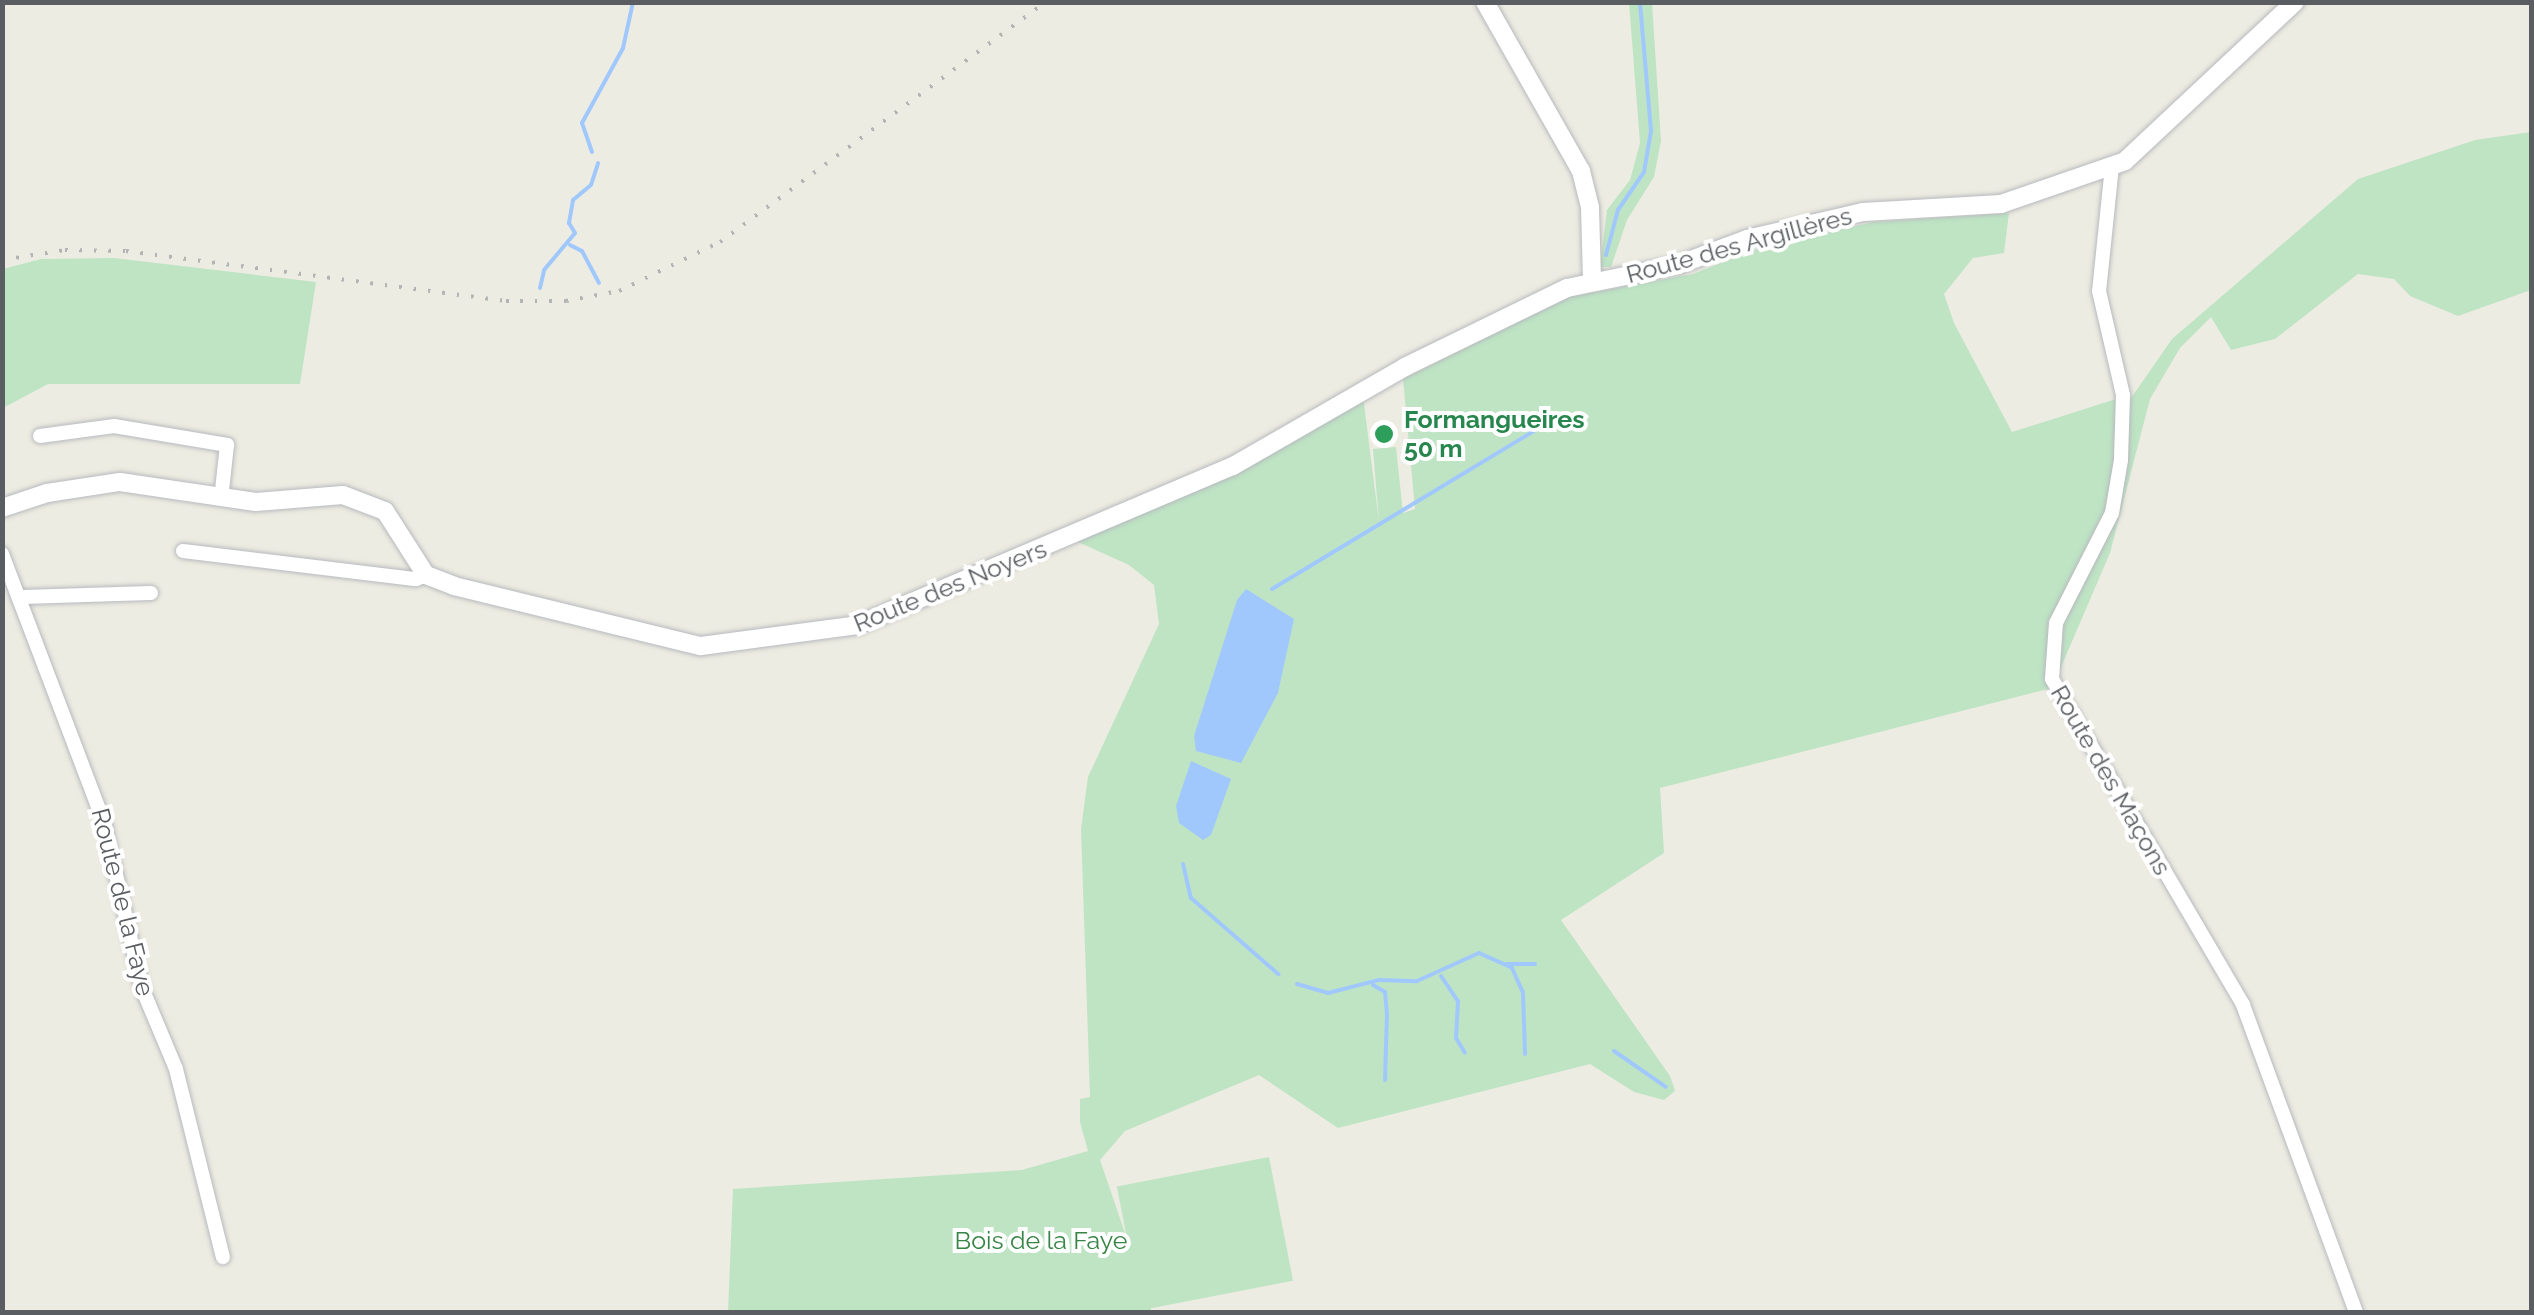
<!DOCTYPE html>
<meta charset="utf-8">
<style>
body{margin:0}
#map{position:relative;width:2534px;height:1315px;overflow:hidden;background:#edece2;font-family:Raleway,sans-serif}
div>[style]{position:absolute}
.green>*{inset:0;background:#bee4c4;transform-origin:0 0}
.water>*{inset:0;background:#a1c8fd}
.stream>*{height:4px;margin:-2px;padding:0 2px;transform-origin:2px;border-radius:2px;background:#a1c8fd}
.roads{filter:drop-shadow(0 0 2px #b7b9be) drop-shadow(0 0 2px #b7b9be)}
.street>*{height:14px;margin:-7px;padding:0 7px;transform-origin:7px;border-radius:7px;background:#fff}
.secondary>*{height:18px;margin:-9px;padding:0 9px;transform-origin:9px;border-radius:9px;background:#fff}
.rail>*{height:4px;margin-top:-2px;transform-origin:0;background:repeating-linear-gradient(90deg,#b3b4b4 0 2.5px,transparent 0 14.5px)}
.dots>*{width:28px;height:28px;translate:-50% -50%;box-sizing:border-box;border:5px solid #fff;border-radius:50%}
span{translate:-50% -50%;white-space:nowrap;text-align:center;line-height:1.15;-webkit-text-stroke:8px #fff;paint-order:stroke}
.street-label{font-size:25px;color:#5a5d62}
.leisure-label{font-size:25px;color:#27864d;font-weight:700}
.left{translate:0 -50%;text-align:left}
.park-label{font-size:25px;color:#378546}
.frame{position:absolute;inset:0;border:5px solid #5a5d62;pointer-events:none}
</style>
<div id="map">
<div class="green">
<div style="clip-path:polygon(1629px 3px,1652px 3px,1661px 141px,1654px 177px,1627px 220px,1611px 267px,1600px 267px,1607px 210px,1630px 180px,1640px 143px)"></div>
<div style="clip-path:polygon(2531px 132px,2531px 290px,2458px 316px,2410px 296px,2394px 279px,2358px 274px,2275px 339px,2231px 350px,2211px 317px,2180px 348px,2150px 399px,2110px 553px,2052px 688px,1660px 788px,1664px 853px,1561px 920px,1670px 1076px,1675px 1091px,1664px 1100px,1634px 1092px,1590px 1064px,1338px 1128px,1259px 1075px,1125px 1131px,1100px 1160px,1152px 1312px,728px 1312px,733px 1189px,1022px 1170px,1088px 1151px,1080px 1122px,1080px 1099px,1090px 1097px,1081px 829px,1088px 777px,1159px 624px,1154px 585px,1129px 565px,1078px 542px,1363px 396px,1379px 522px,1373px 449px,1396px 447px,1403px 513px,1415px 509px,1403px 379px,1568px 297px,1693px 274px,1757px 249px,1873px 222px,2009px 213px,2004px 253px,1973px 258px,1944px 294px,1954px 323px,2012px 432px,2116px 399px,2114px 455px,2126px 451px,2129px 401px,2172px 339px,2358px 179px,2475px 140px)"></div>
<div style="clip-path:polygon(114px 258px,316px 282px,300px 384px,48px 384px,3px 408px,3px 269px,41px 259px)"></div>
<div style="left:1269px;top:1157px;width:126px;height:155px;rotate:79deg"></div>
</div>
<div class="water">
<div style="clip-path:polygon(1246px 589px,1294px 619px,1278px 693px,1241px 763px,1196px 751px,1194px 736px,1237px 600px)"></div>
<div style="clip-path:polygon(1191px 761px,1231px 779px,1211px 835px,1203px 840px,1179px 823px,1176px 806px)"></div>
</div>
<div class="stream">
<div style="left:592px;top:152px;width:31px;rotate:-109deg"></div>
<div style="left:582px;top:123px;width:85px;rotate:-61.3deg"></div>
<div style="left:623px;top:48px;width:47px;rotate:-77.7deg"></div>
<div style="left:570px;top:245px;width:13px;rotate:27deg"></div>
<div style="left:582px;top:251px;width:36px;rotate:62deg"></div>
<div style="left:1606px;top:255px;width:47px;rotate:-75.1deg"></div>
<div style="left:1618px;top:210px;width:46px;rotate:-55.6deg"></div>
<div style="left:1644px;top:172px;width:42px;rotate:-80.3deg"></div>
<div style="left:1651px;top:131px;width:129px;rotate:-94.9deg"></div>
<div style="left:540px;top:288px;width:18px;rotate:-77deg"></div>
<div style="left:544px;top:270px;width:48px;rotate:-50deg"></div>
<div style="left:575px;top:233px;width:12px;rotate:-121deg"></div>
<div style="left:569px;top:223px;width:23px;rotate:-80deg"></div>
<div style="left:573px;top:200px;width:23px;rotate:-40deg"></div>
<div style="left:591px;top:185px;width:23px;rotate:-72deg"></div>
<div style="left:1272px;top:589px;width:339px;rotate:-31.1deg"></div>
<div style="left:1183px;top:864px;width:35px;rotate:77deg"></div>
<div style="left:1191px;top:898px;width:116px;rotate:41.1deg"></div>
<div style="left:1507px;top:964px;width:28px"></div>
<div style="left:1441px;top:976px;width:30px;rotate:56deg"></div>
<div style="left:1458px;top:1001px;width:37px;rotate:93deg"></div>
<div style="left:1456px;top:1038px;width:17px;rotate:59deg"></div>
<div style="left:1297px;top:984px;width:32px;rotate:16deg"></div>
<div style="left:1328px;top:993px;width:53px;rotate:-14.3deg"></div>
<div style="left:1379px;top:980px;width:38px;rotate:2deg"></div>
<div style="left:1417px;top:981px;width:68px;rotate:-24.3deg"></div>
<div style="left:1479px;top:953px;width:36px;rotate:24deg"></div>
<div style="left:1512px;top:968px;width:27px;rotate:66deg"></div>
<div style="left:1523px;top:993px;width:61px;rotate:88.1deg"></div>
<div style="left:1373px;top:985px;width:14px;rotate:30deg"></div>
<div style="left:1385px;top:992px;width:21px;rotate:85deg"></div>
<div style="left:1387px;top:1013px;width:67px;rotate:91.7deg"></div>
<div style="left:1614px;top:1051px;width:63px;rotate:34.7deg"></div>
</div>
<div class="roads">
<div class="street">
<div style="left:2112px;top:166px;width:126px;rotate:95.9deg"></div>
<div style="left:2099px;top:291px;width:107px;rotate:77deg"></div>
<div style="left:2123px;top:395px;width:65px;rotate:91.8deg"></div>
<div style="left:2121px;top:460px;width:54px;rotate:99.6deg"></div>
<div style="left:2112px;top:513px;width:123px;rotate:117deg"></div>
<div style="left:2056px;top:623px;width:56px;rotate:94.1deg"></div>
<div style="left:2052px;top:679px;width:378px;rotate:59.6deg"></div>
<div style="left:2243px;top:1005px;width:327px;rotate:69.8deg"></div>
<div style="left:40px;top:436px;width:75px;rotate:-7.7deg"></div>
<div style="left:114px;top:426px;width:115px;rotate:9.5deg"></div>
<div style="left:227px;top:445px;width:54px;rotate:96.3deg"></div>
<div style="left:183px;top:551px;width:235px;rotate:6.9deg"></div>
<div style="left:416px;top:579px;width:11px;rotate:-22deg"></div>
<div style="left:2px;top:554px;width:287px;rotate:69.2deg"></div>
<div style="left:104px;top:822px;width:170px;rotate:77.1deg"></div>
<div style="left:142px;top:988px;width:88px;rotate:67.2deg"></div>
<div style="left:176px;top:1069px;width:194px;rotate:76deg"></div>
<div style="left:22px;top:597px;width:129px;rotate:-1.8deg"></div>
</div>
<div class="secondary">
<div style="left:1485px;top:2px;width:194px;rotate:60.4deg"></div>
<div style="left:1581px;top:171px;width:38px;rotate:76deg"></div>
<div style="left:1590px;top:208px;width:73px;rotate:88.4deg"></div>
<div style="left:2px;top:508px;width:47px;rotate:-18.4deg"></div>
<div style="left:47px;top:493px;width:74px;rotate:-8.6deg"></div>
<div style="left:120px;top:482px;width:137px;rotate:8.4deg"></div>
<div style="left:256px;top:502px;width:87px;rotate:-4.6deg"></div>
<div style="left:343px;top:495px;width:45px;rotate:20.9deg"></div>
<div style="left:385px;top:511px;width:76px;rotate:57.4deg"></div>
<div style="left:426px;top:575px;width:30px;rotate:21deg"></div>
<div style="left:454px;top:586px;width:254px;rotate:13.7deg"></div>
<div style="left:701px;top:646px;width:158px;rotate:-7.6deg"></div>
<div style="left:858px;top:625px;width:407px;rotate:-23deg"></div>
<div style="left:1233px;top:466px;width:198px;rotate:-29.9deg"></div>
<div style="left:1405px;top:367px;width:180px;rotate:-26deg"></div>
<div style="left:1567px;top:288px;width:113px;rotate:-11.7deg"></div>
<div style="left:1678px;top:265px;width:74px;rotate:-20.6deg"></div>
<div style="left:1747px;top:239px;width:119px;rotate:-13.1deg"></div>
<div style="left:1863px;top:212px;width:138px;rotate:-3.3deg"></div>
<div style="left:2001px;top:204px;width:131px;rotate:-19.1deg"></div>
<div style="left:2125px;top:161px;width:233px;rotate:-43.1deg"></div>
</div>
</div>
<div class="rail">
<div style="left:2px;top:260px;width:64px;rotate:-9deg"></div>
<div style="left:65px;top:250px;width:61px;rotate:0.9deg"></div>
<div style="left:126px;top:251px;width:383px;rotate:7.5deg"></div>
<div style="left:506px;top:301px;width:60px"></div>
<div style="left:566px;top:301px;width:54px;rotate:-10.7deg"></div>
<div style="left:619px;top:291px;width:112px;rotate:-25.9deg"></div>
<div style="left:720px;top:242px;width:404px;rotate:-36.4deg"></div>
</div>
<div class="dots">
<div style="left:1384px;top:434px;background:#2e9e5b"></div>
</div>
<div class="street-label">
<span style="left:1739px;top:245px;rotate:-15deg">Route des Argillères</span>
<span style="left:950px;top:586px;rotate:-22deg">Route des Noyers</span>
<span style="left:2111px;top:780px;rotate:60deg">Route des Maçons</span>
<span style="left:123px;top:902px;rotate:76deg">Route de la Faye</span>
</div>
<div class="leisure-label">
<span class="left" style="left:1404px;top:434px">Formangueires<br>50 m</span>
</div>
<div class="park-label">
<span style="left:1041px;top:1240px">Bois de la Faye</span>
</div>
<div class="frame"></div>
</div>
